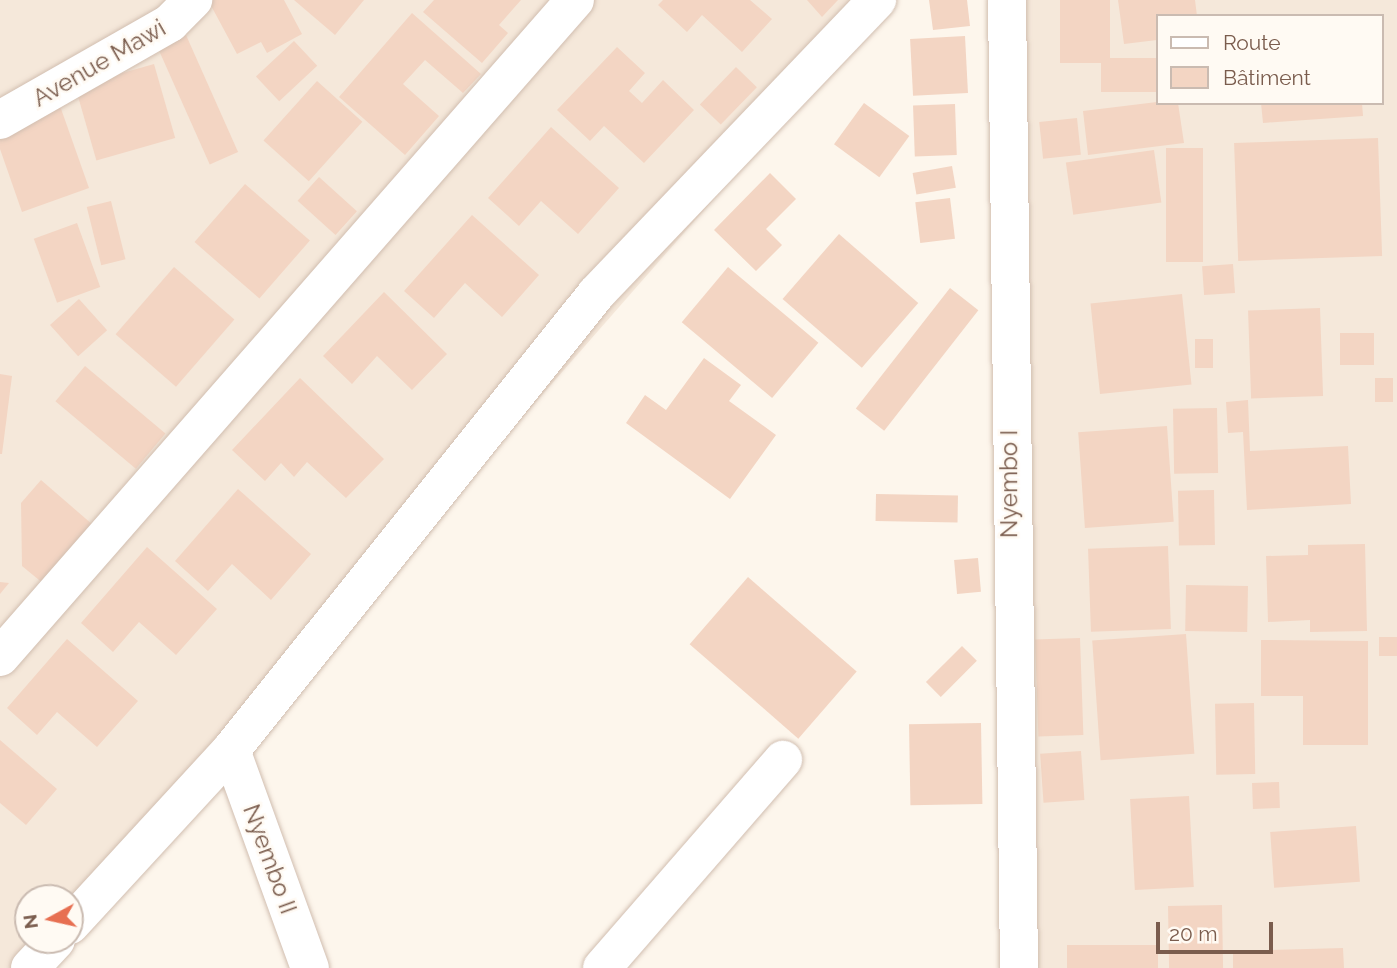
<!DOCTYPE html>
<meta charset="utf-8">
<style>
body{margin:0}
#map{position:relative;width:1397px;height:968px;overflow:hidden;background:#fdf6ec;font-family:Raleway,sans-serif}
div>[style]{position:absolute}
.residential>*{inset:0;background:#f5e8da}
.building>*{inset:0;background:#f3d5c3;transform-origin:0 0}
.roads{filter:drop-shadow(0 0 2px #d1beb0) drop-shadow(0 0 2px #d1beb0)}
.street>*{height:38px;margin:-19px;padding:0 19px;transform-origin:19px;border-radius:19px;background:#fff}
span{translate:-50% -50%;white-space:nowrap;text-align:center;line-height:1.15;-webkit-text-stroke:5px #fffaf3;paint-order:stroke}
.street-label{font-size:24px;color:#7a5c4d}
.legend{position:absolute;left:1156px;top:14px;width:228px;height:91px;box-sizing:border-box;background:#fffaf3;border:2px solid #cabbb1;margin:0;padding:9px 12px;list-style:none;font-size:21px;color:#7a5c4d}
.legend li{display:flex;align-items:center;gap:14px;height:35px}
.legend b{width:35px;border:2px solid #cabbb1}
.north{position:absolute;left:14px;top:884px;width:70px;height:70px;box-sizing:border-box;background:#fffaf3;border:2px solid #cabbb1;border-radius:50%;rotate:262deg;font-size:19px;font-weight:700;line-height:28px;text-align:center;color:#7a5c4d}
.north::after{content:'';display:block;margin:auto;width:24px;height:32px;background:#e76f51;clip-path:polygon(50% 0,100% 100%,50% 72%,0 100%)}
.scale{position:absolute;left:1156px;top:922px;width:117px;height:32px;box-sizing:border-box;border:4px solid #7a5c4d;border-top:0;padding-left:9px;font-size:21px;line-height:24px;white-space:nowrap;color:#7a5c4d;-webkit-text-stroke:5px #fffaf3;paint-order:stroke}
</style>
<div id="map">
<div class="residential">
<div style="clip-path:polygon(0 0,888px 0,231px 750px,70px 898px,28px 898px,28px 940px,56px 940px,30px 968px,0 968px)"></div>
<div style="clip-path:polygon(evenodd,1008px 0,1397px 0,1397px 968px,1021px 968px,1008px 0,1157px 16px,1381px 16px,1381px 103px,1157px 103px,1157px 16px)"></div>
</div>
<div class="building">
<div style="clip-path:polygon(208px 0,284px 0,302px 34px,267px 53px,261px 42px,237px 54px)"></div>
<div style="clip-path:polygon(294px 0,364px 0,335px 35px)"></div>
<div style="clip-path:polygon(434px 0,521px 0,499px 25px,508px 33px,482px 63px,423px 12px)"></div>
<div style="clip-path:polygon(663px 0,750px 0,772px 19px,742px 52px,702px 15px,687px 32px,658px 5px)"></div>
<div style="clip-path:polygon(807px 0,838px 0,822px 17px)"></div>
<div style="clip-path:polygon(929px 0,967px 0,970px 26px,933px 30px)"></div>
<div style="left:1060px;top:0;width:50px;height:63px"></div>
<div style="clip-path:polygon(1118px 0,1195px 0,1197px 16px,1157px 16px,1157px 40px,1124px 44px)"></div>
<div style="clip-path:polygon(412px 13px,481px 74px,463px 93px,425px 60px,403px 84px,439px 116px,405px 155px,339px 97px)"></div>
<div style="left:186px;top:35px;width:128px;height:31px;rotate:66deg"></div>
<div style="left:965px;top:36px;width:57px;height:55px;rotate:87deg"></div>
<div style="left:294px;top:41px;width:34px;height:52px;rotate:47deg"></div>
<div style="clip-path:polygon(617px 47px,645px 73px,629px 91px,642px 103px,663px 80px,694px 110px,644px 163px,604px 126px,590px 141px,557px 110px)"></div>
<div style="left:1157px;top:58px;width:34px;height:56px;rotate:90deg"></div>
<div style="left:154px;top:64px;width:77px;height:82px;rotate:74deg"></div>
<div style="left:736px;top:67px;width:29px;height:52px;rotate:44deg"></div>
<div style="left:317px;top:81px;width:61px;height:80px;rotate:42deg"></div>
<div style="clip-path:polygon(1157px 102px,1178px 103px,1184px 143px,1088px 155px,1083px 111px)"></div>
<div style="clip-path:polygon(59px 103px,89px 188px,22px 212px,0 149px,0 124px)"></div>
<div style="left:864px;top:103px;width:56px;height:51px;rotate:36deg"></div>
<div style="clip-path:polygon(1261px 103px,1362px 103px,1363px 116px,1263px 123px)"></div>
<div style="left:955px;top:104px;width:51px;height:42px;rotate:88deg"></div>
<div style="left:1077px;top:118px;width:37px;height:38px;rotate:84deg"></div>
<div style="clip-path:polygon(551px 127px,619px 188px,578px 234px,541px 201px,519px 226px,488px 198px)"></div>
<div style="left:1378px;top:138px;width:118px;height:144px;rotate:88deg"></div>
<div style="left:1166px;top:148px;width:37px;height:114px"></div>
<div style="left:1154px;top:150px;width:53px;height:89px;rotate:82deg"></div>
<div style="left:952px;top:166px;width:22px;height:40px;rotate:80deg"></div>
<div style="clip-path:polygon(770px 173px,796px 199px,766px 229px,782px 245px,756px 271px,714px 230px)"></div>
<div style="left:319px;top:177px;width:51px;height:32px;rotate:42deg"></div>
<div style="left:245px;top:184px;width:86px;height:77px;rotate:41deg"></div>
<div style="left:950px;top:198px;width:41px;height:35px;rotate:83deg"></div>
<div style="left:111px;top:201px;width:60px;height:25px;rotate:76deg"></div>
<div style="clip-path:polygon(472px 215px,539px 275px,502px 317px,465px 283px,434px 318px,404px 291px)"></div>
<div style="left:77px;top:223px;width:68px;height:46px;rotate:70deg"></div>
<div style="left:839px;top:234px;width:105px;height:86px;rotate:41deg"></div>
<div style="left:1233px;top:264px;width:29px;height:31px;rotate:86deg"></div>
<div style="left:174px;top:267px;width:80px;height:89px;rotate:41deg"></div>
<div style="left:728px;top:267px;width:118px;height:72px;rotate:40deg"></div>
<div style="left:950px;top:288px;width:36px;height:153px;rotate:38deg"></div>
<div style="clip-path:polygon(384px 292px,447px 354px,412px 390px,377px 356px,352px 384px,323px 356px)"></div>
<div style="left:1182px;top:294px;width:91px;height:92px;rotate:84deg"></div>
<div style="left:79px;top:299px;width:42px;height:39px;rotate:48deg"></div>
<div style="left:1320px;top:308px;width:88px;height:72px;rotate:88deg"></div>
<div style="left:1340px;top:333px;width:34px;height:32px"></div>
<div style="left:1195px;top:339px;width:18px;height:29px"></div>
<div style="clip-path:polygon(704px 358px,741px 385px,729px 401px,776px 435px,730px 499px,626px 423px,645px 395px,666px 410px)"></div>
<div style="left:85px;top:366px;width:105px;height:46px;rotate:40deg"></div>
<div style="clip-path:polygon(0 374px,12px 376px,2px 454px,0 454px)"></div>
<div style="clip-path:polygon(300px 378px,384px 459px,346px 498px,307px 462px,294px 477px,281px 463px,265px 481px,232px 450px)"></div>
<div style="left:1375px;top:378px;width:18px;height:24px"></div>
<div style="clip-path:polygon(1248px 400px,1250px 451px,1348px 446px,1351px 504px,1247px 510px,1243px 432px,1228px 433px,1226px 402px)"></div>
<div style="left:1217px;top:408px;width:65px;height:44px;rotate:89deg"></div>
<div style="left:1167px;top:426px;width:96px;height:89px;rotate:86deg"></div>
<div style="clip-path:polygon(41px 480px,100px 531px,50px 589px,22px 566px,21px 503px)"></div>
<div style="clip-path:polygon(238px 489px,311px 554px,271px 600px,232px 564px,208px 591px,175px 561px)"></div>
<div style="left:1214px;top:490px;width:55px;height:36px;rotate:89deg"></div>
<div style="left:876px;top:494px;width:82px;height:27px;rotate:1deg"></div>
<div style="clip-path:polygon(1365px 544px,1367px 631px,1310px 632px,1310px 620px,1268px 622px,1266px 556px,1308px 555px,1308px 545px)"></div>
<div style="left:1168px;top:546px;width:83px;height:80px;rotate:88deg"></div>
<div style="clip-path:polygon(147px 547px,217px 609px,176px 655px,139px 622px,113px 652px,81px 623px)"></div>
<div style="left:978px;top:558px;width:34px;height:24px;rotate:85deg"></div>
<div style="left:748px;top:577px;width:144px;height:89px;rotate:41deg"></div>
<div style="clip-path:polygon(0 582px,9px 583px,0 594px)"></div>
<div style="left:1186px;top:585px;width:62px;height:46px;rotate:1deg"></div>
<div style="left:1186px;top:634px;width:120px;height:94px;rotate:86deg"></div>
<div style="left:1397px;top:637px;width:19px;height:18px;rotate:90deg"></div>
<div style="left:1080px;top:638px;width:97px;height:45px;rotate:88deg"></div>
<div style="clip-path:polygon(67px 639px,138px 701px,97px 747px,57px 712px,37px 735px,7px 708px)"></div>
<div style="clip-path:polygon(1261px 640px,1368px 641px,1368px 745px,1303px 745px,1303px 696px,1261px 696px)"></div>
<div style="left:962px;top:646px;width:21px;height:51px;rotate:45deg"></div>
<div style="left:1254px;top:703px;width:71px;height:39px;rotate:89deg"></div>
<div style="left:981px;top:723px;width:81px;height:72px;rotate:89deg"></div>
<div style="clip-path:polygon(0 740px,57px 789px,26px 825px,0 803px)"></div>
<div style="left:1081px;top:751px;width:49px;height:41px;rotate:86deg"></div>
<div style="left:1279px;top:782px;width:26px;height:27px;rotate:88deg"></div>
<div style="left:1189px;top:796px;width:91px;height:59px;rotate:87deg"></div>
<div style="left:1356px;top:826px;width:56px;height:86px;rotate:86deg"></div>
<div style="left:1222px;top:905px;width:63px;height:54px;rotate:89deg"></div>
<div style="left:1158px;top:945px;width:23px;height:91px;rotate:90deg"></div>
<div style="clip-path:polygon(1343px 948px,1344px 968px,1233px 968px,1233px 951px)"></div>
</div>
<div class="roads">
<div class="street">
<div style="left:1007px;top:0;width:968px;rotate:89.29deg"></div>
<div style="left:0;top:120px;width:196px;rotate:-29.7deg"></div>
<div style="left:170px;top:23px;width:33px;rotate:-45deg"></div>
<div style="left:0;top:657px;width:873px;rotate:-48.81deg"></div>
<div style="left:231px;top:750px;width:232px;rotate:70.1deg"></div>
<div style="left:70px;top:925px;width:238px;rotate:-47.4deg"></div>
<div style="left:231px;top:750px;width:584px;rotate:-51.32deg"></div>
<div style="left:596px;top:294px;width:407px;rotate:-46.3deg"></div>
<div style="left:30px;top:968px;width:38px;rotate:-47deg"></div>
<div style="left:602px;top:968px;width:276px;rotate:-49deg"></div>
</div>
</div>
<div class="street-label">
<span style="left:99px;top:63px;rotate:-30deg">Avenue Mawi</span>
<span style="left:1009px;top:484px;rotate:-90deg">Nyembo I</span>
<span style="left:270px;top:859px;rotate:70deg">Nyembo II</span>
</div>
<ul class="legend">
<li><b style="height:9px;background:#fff"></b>Route</li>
<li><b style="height:19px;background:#f3d5c3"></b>Bâtiment</li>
</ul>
<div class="north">N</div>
<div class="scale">20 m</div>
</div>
